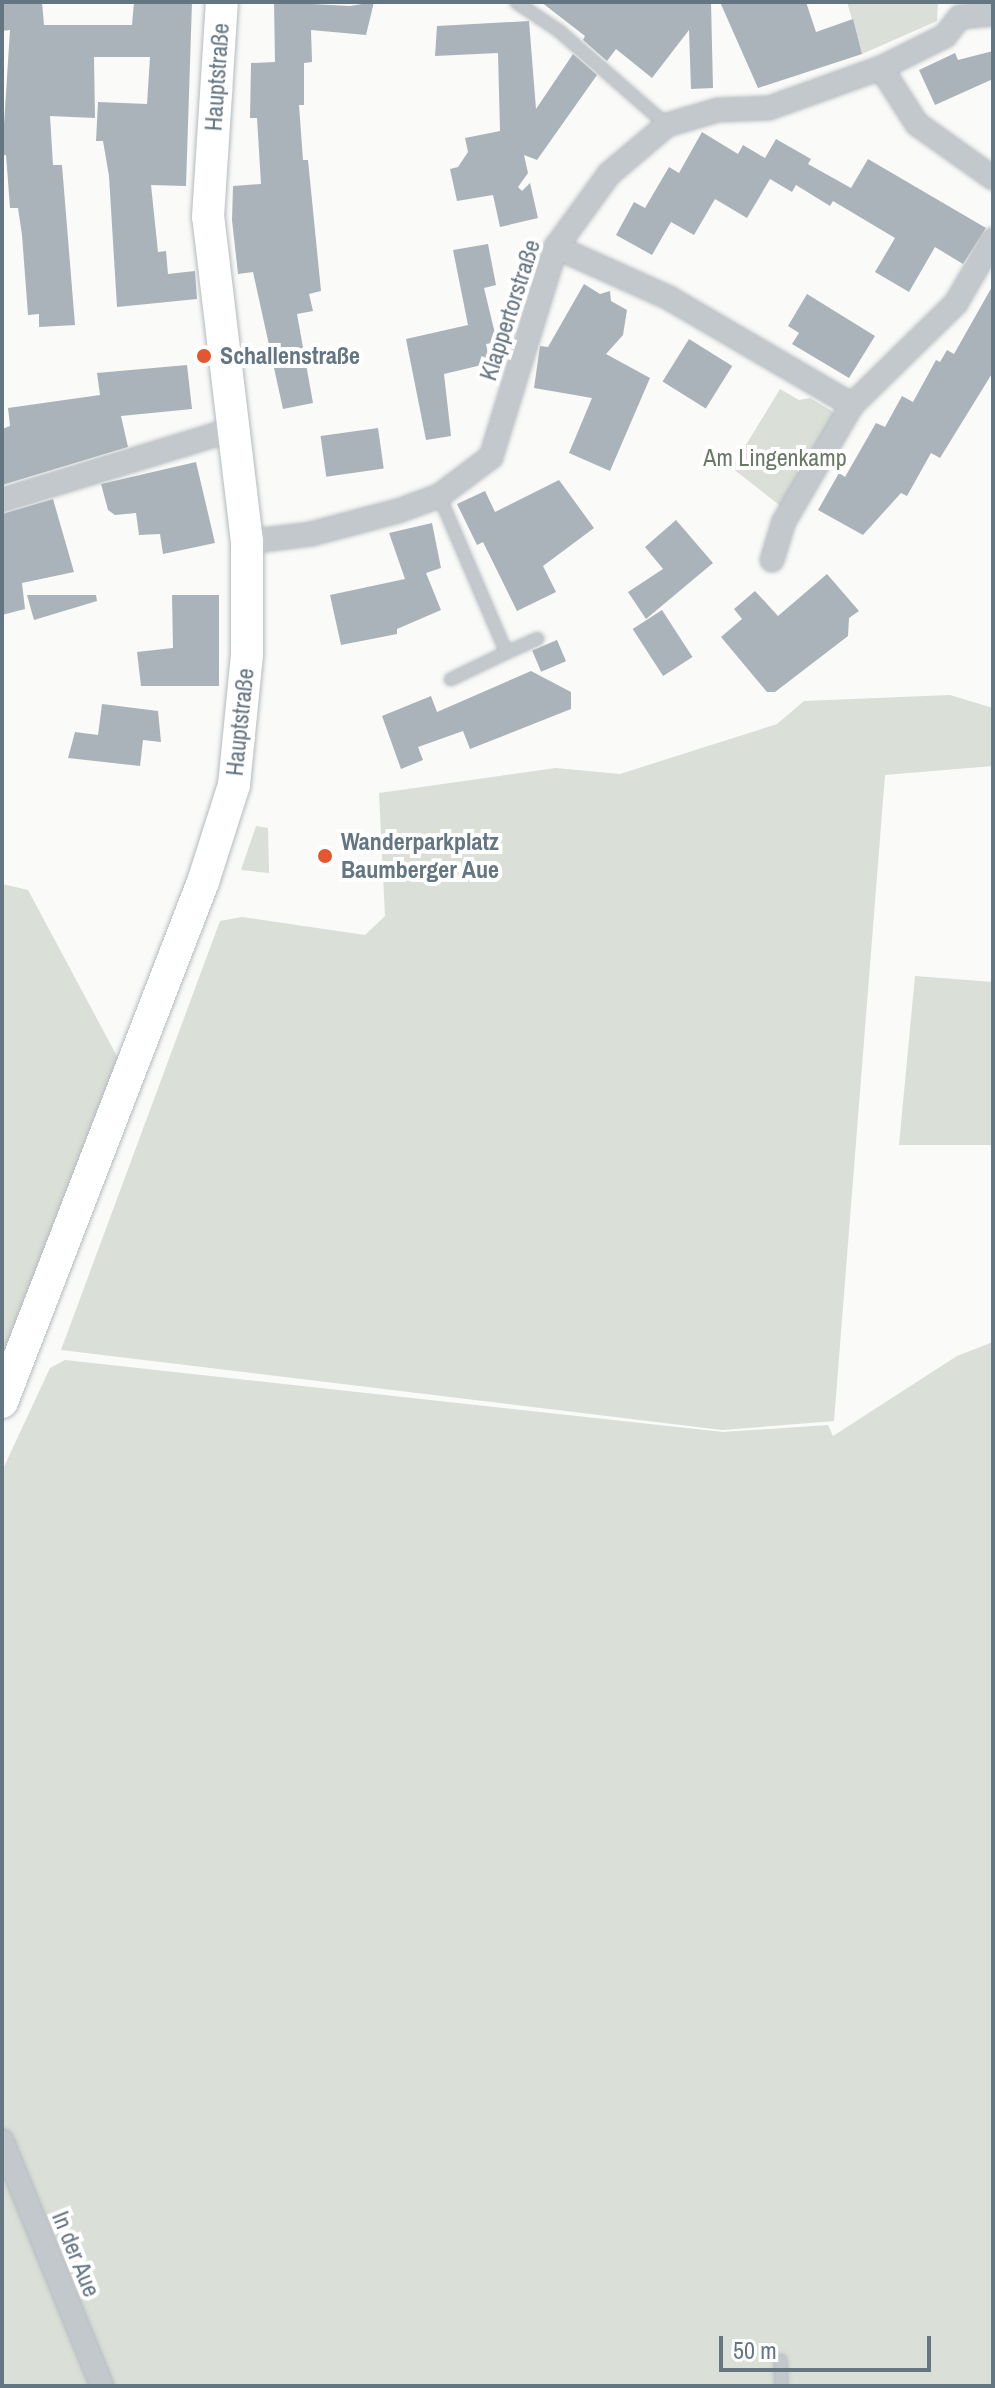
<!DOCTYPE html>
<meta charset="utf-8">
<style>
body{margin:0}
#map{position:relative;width:995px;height:2388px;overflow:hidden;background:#fafaf8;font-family:"Archivo Narrow",sans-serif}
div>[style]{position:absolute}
.green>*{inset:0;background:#dadfd7}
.building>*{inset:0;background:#aab3b9;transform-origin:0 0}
.roads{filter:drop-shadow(0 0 2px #b3babf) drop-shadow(0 0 2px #b3babf)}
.lane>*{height:11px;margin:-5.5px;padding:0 5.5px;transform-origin:5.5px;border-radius:5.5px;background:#c3c8cc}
.street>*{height:22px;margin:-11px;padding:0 11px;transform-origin:11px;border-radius:11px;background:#c3c8cc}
.secondary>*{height:32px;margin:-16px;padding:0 16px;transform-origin:16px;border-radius:16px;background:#fff}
.dots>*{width:22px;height:22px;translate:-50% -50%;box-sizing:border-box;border:4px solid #fff;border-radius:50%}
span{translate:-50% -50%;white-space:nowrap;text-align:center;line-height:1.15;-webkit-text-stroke:8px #fff;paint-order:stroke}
.street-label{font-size:24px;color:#657683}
.poi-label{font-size:24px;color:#657683;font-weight:700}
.left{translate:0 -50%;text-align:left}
.park-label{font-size:24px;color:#687a64}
.frame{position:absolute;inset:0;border:4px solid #657683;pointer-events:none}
.scale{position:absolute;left:719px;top:2336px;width:212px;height:36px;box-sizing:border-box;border:4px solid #657683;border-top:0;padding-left:10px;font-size:24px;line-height:28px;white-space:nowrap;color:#657683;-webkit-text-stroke:6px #fff;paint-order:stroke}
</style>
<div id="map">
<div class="green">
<div style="clip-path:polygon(847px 2px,938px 2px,937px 21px,862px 54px)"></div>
<div style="clip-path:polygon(780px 389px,799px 400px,810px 398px,837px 414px,783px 508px,732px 468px)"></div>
<div style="clip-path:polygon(950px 695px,993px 708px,993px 766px,885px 775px,834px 1421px,722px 1430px,61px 1350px,220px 921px,242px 917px,365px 935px,385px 916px,379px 793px,556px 768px,620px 774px,777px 724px,804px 701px)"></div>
<div style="clip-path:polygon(256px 826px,268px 828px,269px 873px,241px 870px)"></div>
<div style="clip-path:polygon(2px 884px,28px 890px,119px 1060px,2px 1364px)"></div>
<div style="clip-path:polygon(915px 976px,993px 982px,993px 1145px,899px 1145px)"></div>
<div style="clip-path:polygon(993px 1342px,993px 2386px,2px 2386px,2px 1471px,50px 1368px,65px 1360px,723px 1432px,828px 1425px,833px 1436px,957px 1356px)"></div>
</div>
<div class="building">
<div style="clip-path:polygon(2px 2px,42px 2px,44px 25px,132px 25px,134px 2px,192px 2px,186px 186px,151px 185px,158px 252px,166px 251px,168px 274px,195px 271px,197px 299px,117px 307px,109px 176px,103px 141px,96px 141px,98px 102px,147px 104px,150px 57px,94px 57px,95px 118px,50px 116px,53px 165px,62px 165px,75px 325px,39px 327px,39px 314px,28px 315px,22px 235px,18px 208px,10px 208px,6px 155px,2px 156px,10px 30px,2px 31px)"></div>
<div style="clip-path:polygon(274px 2px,350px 6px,374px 2px,366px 35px,311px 30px,312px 62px,304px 63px,304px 105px,299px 105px,303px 160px,308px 160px,321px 291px,309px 294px,313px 311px,297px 314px,313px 403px,283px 409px,253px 272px,238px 274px,232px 220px,233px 186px,261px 184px,257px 118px,250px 118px,251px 63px,275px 62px)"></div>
<div style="clip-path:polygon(541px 2px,711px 2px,713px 88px,691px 89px,689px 30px,652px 78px,616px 49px,607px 61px,583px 40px,585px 36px)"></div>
<div style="clip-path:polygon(720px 2px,806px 2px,816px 32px,853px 19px,862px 54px,758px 88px)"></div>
<div style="clip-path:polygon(529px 21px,536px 109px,573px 54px,597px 75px,537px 160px,524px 155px,528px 173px,518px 187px,522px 191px,530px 183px,538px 218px,500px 227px,493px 195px,457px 201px,450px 169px,458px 167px,468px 152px,465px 138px,500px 131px,498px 53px,435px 56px,437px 26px)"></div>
<div style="clip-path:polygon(993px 51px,993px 79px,935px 105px,919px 70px,955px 53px,958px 60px)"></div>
<div style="clip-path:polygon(702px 132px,738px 154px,743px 145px,765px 158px,776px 139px,811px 159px,808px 164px,851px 188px,868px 159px,986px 228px,963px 264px,935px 247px,909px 292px,875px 272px,895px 238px,833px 201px,830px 206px,796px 185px,792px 192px,770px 179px,747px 218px,715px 199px,694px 235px,671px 222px,652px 255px,616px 235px,634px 202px,645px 208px,669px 167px,679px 173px)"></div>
<div style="clip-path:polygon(488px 244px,496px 285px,484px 288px,497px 342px,486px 344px,490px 363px,444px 374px,451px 436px,426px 440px,406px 339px,468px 325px,453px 250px)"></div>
<div style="clip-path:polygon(584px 284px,600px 294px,610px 291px,611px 301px,627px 310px,623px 335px,606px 354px,650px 378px,610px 471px,569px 453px,592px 398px,534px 388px,540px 346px,548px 347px)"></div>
<div style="clip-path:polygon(993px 285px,993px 372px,940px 458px,931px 453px,907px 496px,901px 493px,863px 535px,818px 510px,839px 473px,845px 477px,876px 423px,885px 427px,902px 396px,913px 402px,936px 360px,940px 362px,947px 350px,954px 354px)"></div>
<div style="clip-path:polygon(807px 294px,875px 336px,849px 378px,792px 344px,799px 333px,788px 326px)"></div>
<div style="left:689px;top:339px;width:51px;height:50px;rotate:32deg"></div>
<div style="clip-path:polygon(187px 365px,192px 409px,121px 416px,128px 447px,2px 485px,2px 429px,10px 426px,8px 408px,100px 395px,97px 373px)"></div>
<div style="left:378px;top:428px;width:41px;height:58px;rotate:82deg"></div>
<div style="clip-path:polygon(196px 462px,215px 543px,163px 554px,160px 534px,139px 535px,136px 513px,115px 515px,108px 510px,101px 484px)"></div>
<div style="clip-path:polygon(559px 480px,594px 528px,543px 566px,556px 592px,517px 611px,483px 542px,477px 545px,457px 504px,485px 491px,495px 512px)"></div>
<div style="clip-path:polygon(53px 499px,74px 572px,22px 583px,25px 609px,2px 615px,2px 514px)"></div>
<div style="clip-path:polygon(676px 520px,713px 563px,646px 619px,628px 592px,663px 569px,645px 547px)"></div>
<div style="clip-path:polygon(432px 523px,441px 568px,426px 573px,441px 610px,397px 629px,397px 634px,341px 645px,330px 595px,405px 579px,389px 533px)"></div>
<div style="clip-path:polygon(827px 574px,859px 611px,849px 618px,848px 636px,775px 692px,767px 692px,721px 637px,742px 619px,734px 609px,755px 591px,778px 616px)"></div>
<div style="clip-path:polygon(27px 595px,96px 595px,97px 601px,34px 620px)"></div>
<div style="clip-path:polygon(172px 595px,219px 595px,219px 686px,141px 686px,137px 652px,173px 648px)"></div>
<div style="left:662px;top:610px;width:56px;height:35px;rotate:57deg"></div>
<div style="left:557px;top:640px;width:23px;height:27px;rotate:67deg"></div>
<div style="clip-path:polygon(531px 671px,571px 692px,571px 709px,470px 749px,463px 731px,418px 747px,423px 760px,401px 769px,382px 716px,431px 696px,437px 712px)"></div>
<div style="clip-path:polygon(102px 704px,158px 711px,161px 742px,143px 740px,140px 766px,68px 758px,75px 732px,98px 735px)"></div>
</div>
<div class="roads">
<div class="lane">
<div style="left:516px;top:2px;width:50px;rotate:33.7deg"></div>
<div style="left:558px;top:30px;width:145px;rotate:41.1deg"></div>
<div style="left:439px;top:496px;width:170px;rotate:66.8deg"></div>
<div style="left:506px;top:652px;width:62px;rotate:154.3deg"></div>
<div style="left:506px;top:652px;width:34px;rotate:-24deg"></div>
<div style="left:780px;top:2360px;width:26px;rotate:88deg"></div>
</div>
<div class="street">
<div style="left:881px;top:68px;width:67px;rotate:57.3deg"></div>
<div style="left:917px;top:124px;width:93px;rotate:35.4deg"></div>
<div style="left:556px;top:247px;width:124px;rotate:24.3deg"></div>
<div style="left:669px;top:298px;width:212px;rotate:30.3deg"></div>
<div style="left:852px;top:405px;width:146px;rotate:-44.4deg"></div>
<div style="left:956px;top:303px;width:73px;rotate:-59.6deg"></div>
<div style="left:2px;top:500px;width:243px;rotate:-17deg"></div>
<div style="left:247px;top:542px;width:64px;rotate:-7.1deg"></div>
<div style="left:311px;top:534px;width:90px;rotate:-14.8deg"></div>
<div style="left:398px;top:511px;width:44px;rotate:-20.1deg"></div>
<div style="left:439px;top:496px;width:65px;rotate:-36.9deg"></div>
<div style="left:491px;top:457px;width:220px;rotate:-72.8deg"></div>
<div style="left:556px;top:247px;width:90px;rotate:-54deg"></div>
<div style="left:609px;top:174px;width:76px;rotate:-40.2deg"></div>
<div style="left:667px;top:125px;width:53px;rotate:-16.4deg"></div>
<div style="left:718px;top:110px;width:51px;rotate:-2.2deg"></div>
<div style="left:769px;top:108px;width:119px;rotate:-19.7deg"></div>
<div style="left:881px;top:68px;width:72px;rotate:-26.6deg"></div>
<div style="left:945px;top:36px;width:24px;rotate:-52deg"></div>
<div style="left:960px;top:17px;width:33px;rotate:-5deg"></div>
<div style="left:772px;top:560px;width:39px;rotate:-73deg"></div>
<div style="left:783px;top:523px;width:137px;rotate:-59.7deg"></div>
<div style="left:2px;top:2141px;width:265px;rotate:67.8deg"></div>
</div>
<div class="secondary">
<div style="left:2px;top:1402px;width:557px;rotate:-68.87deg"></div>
<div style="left:203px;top:882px;width:102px;rotate:-72.3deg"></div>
<div style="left:234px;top:785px;width:132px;rotate:-84.3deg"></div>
<div style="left:247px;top:654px;width:112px;rotate:-90deg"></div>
<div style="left:247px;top:542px;width:327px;rotate:-96.8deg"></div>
<div style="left:208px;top:217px;width:215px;rotate:-86.3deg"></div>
</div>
</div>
<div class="dots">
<div style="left:204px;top:356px;background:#e4572e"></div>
<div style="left:325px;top:856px;background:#e4572e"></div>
</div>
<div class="street-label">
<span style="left:217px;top:77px;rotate:-86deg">Hauptstraße</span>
<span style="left:510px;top:310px;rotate:-72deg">Klappertorstraße</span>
<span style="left:240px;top:722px;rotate:-84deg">Hauptstraße</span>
<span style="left:76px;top:2254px;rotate:68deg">In der Aue</span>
</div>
<div class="poi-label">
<span class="left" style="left:220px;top:356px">Schallenstraße</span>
<span class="left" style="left:341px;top:856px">Wanderparkplatz<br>Baumberger Aue</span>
</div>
<div class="park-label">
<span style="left:775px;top:458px">Am Lingenkamp</span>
</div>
<div class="frame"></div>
<div class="scale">50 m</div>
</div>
